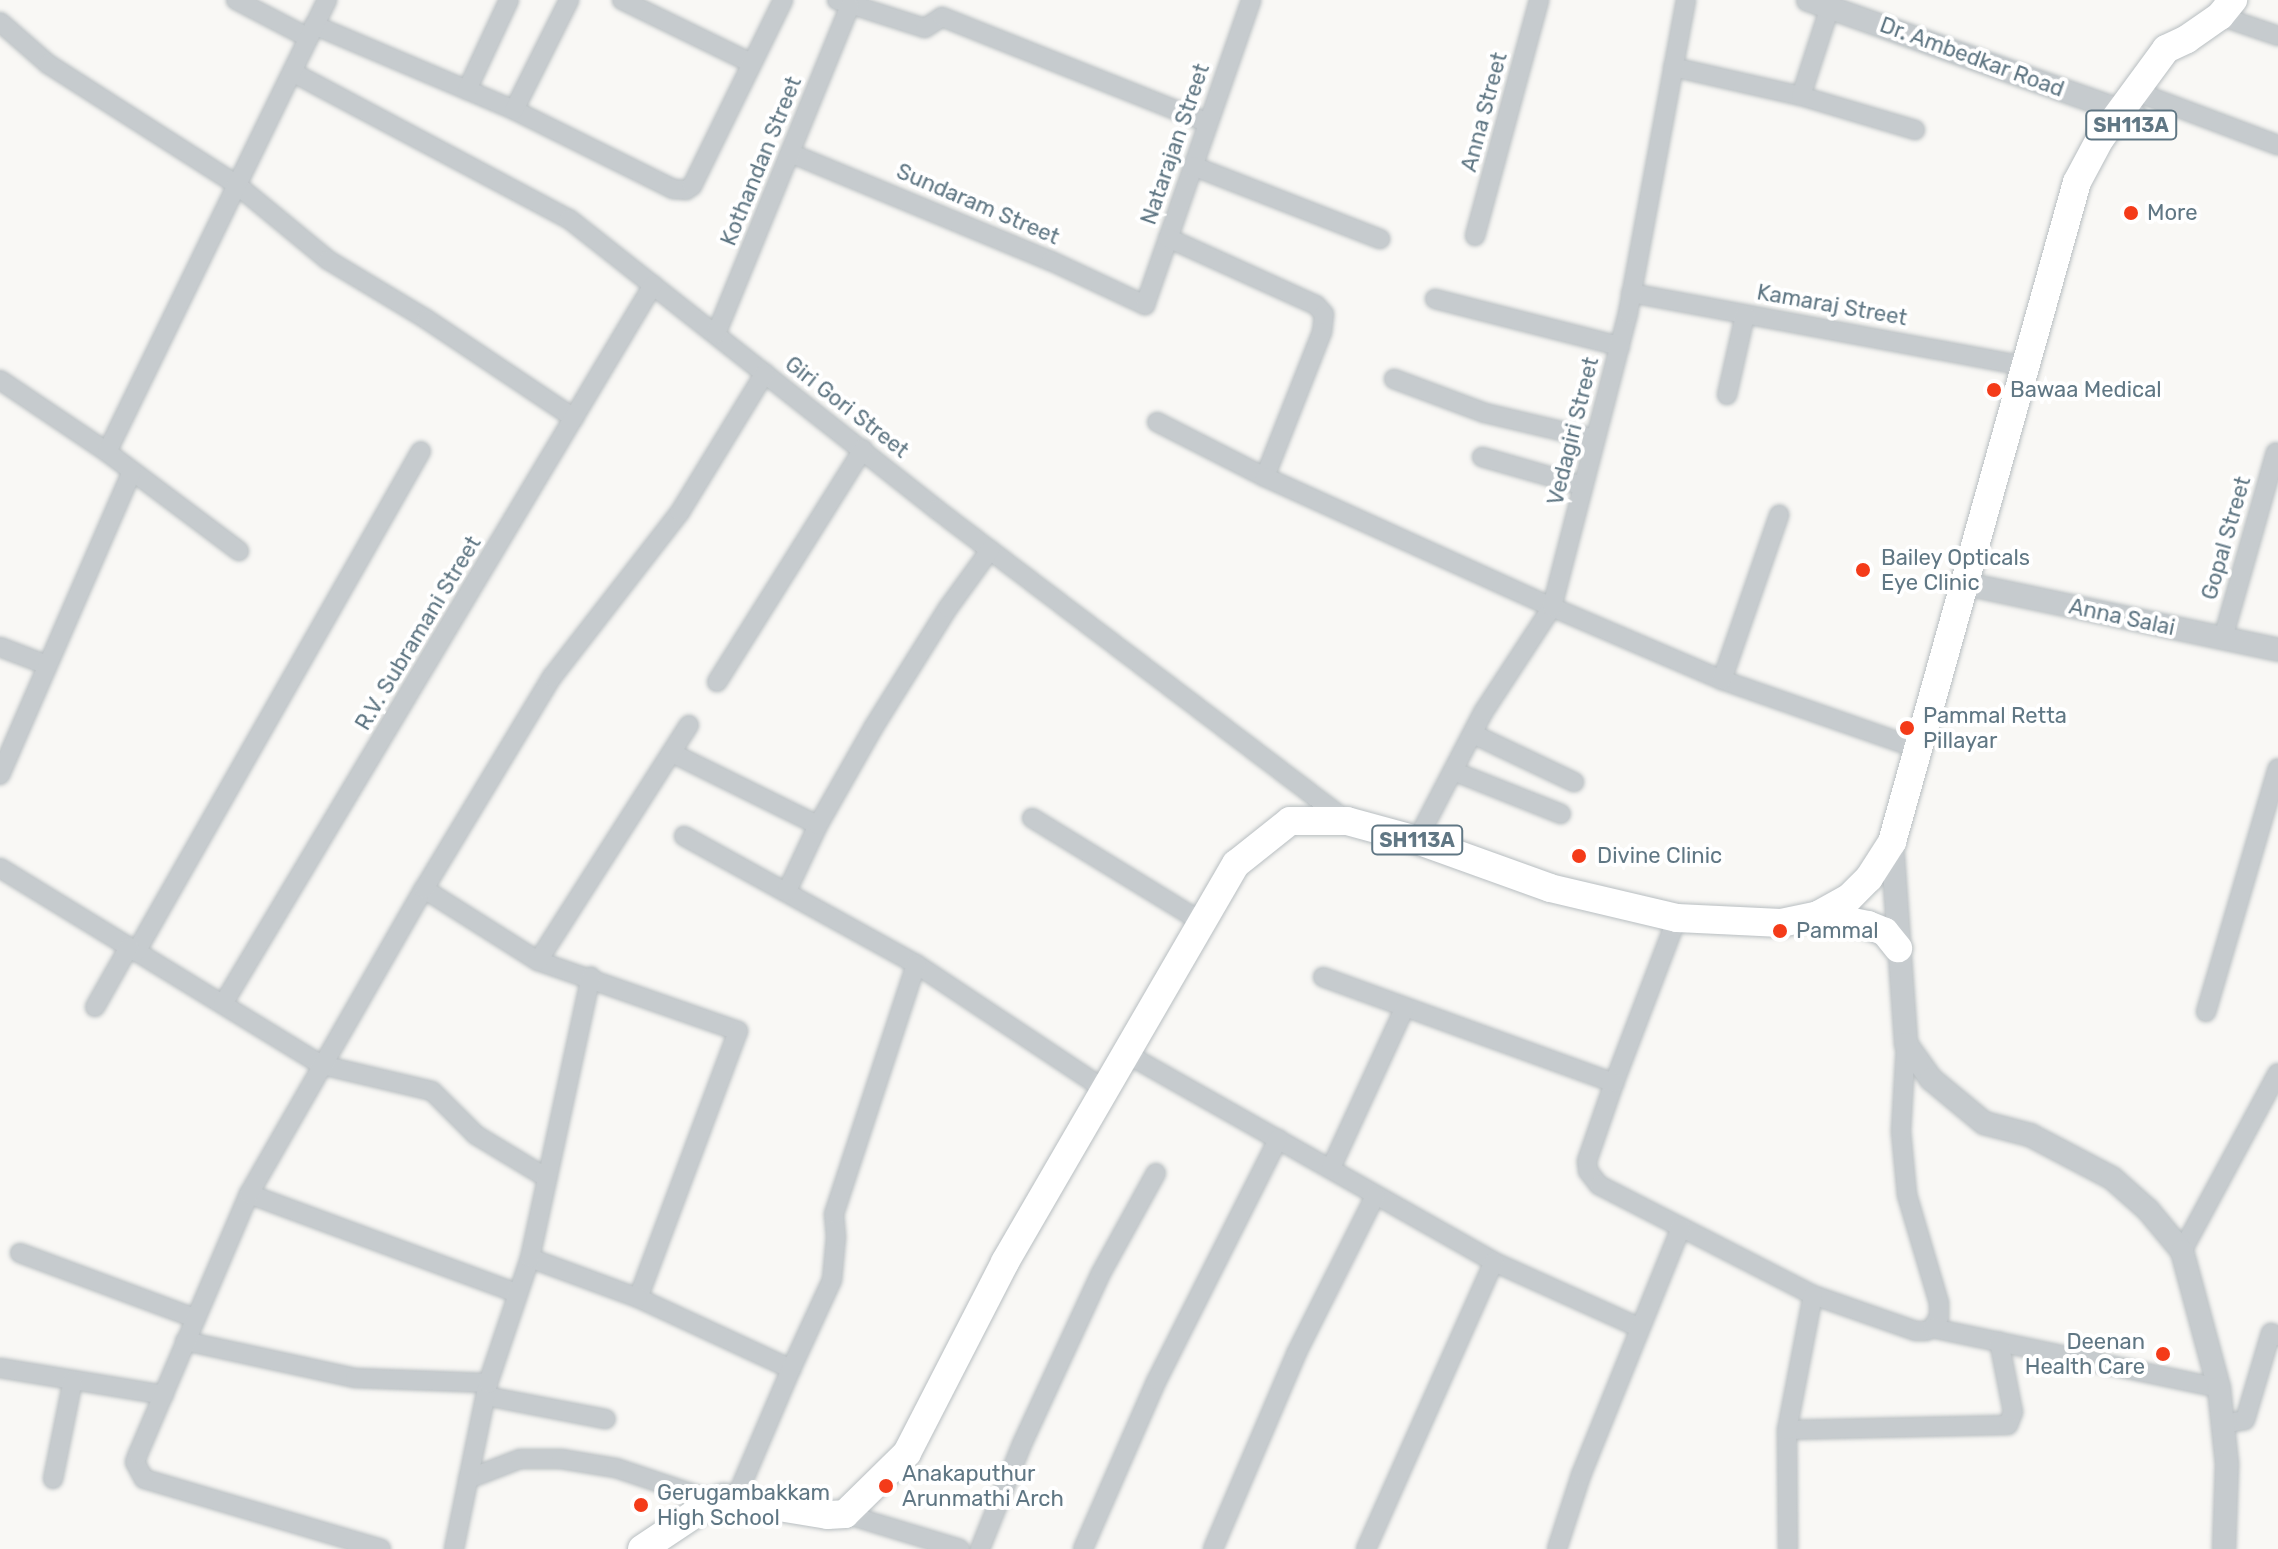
<!DOCTYPE html>
<style>
body{margin:0}
#map{position:relative;width:2278px;height:1549px;overflow:hidden;background:#f9f8f5;font-family:Rubik,sans-serif}
div>[style]{position:absolute}
.roads{filter:drop-shadow(0 0 2px #b8bec1) drop-shadow(0 0 2px #b8bec1)}
.minor>*{height:18px;margin:-9px;padding:0 9px;transform-origin:9px;border-radius:9px;background:#c6cbce}
.tertiary>*{height:22px;margin:-11px;padding:0 11px;transform-origin:11px;border-radius:11px;background:#c6cbce}
.primary>*{height:28px;margin:-14px;padding:0 14px;transform-origin:14px;border-radius:14px;background:#fff}
.dots>*{width:22px;height:22px;translate:-50% -50%;box-sizing:border-box;border:4px solid #fff;border-radius:50%}
span{translate:-50% -50%;white-space:nowrap;text-align:center;line-height:1.15;-webkit-text-stroke:8px #fff;paint-order:stroke}
.shield-label span{padding:2px 6px;background:#fff;border:2px solid;border-radius:6px;-webkit-text-stroke-width:0}
.shield-label{font-size:20px;color:#607784;font-weight:700}
.street-label{font-size:22px;color:#607784}
.poi-label{font-size:22px;color:#607784}
.left{translate:0 -50%;text-align:left}
.right{translate:-100% -50%;text-align:right}
</style>
<div id="map">
<div class="roads">
<div class="minor">
<div style="left:236px;top:0;width:82px;rotate:27.5deg"></div>
<div style="left:622px;top:0;width:144px;rotate:26deg"></div>
<div style="left:837px;top:0;width:92px;rotate:17.7deg"></div>
<div style="left:925px;top:28px;width:20px;rotate:-33deg"></div>
<div style="left:2220px;top:16px;width:61px;rotate:19deg"></div>
<div style="left:942px;top:17px;width:286px;rotate:21.7deg"></div>
<div style="left:0;top:22px;width:64px;rotate:41.2deg"></div>
<div style="left:48px;top:64px;width:224px;rotate:32.6deg"></div>
<div style="left:237px;top:185px;width:118px;rotate:39.5deg"></div>
<div style="left:328px;top:260px;width:114px;rotate:31deg"></div>
<div style="left:426px;top:319px;width:178px;rotate:33.8deg"></div>
<div style="left:314px;top:25px;width:217px;rotate:23deg"></div>
<div style="left:514px;top:110px;width:178px;rotate:26.4deg"></div>
<div style="left:673px;top:189px;width:13px;rotate:4deg"></div>
<div style="left:686px;top:190px;width:7px;rotate:-34deg"></div>
<div style="left:692px;top:186px;width:207px;rotate:-63.9deg"></div>
<div style="left:1673px;top:67px;width:131px;rotate:12.8deg"></div>
<div style="left:1801px;top:96px;width:119px;rotate:16.6deg"></div>
<div style="left:292px;top:72px;width:314px;rotate:28deg"></div>
<div style="left:569px;top:219px;width:468px;rotate:38.3deg"></div>
<div style="left:936px;top:509px;width:516px;rotate:37.2deg"></div>
<div style="left:467px;top:90px;width:99px;rotate:-65deg"></div>
<div style="left:1801px;top:96px;width:94px;rotate:-72deg"></div>
<div style="left:2150px;top:97px;width:137px;rotate:20.6deg"></div>
<div style="left:514px;top:110px;width:123px;rotate:-63.4deg"></div>
<div style="left:790px;top:153px;width:282px;rotate:22.5deg"></div>
<div style="left:1051px;top:261px;width:104px;rotate:25.1deg"></div>
<div style="left:1145px;top:305px;width:323px;rotate:-70.8deg"></div>
<div style="left:1193px;top:166px;width:201px;rotate:21.3deg"></div>
<div style="left:1475px;top:236px;width:245px;rotate:-74.8deg"></div>
<div style="left:1168px;top:238px;width:162px;rotate:24.4deg"></div>
<div style="left:1316px;top:305px;width:12px;rotate:48deg"></div>
<div style="left:1324px;top:314px;width:18px;rotate:96deg"></div>
<div style="left:1322px;top:332px;width:156px;rotate:111.5deg"></div>
<div style="left:1631px;top:293px;width:401px;rotate:10.5deg"></div>
<div style="left:1435px;top:299px;width:191px;rotate:14.3deg"></div>
<div style="left:716px;top:334px;width:354px;rotate:-67.8deg"></div>
<div style="left:1394px;top:379px;width:97px;rotate:20.5deg"></div>
<div style="left:1485px;top:413px;width:113px;rotate:13.3deg"></div>
<div style="left:0;top:380px;width:129px;rotate:33.9deg"></div>
<div style="left:107px;top:452px;width:165px;rotate:36.9deg"></div>
<div style="left:1727px;top:395px;width:82px;rotate:-77.3deg"></div>
<div style="left:1157px;top:422px;width:121px;rotate:27deg"></div>
<div style="left:1265px;top:477px;width:315px;rotate:24.4deg"></div>
<div style="left:1552px;top:607px;width:185px;rotate:23.2deg"></div>
<div style="left:1722px;top:680px;width:209px;rotate:19.3deg"></div>
<div style="left:107px;top:452px;width:503px;rotate:-64.05deg"></div>
<div style="left:1482px;top:457px;width:105px;rotate:16deg"></div>
<div style="left:2223px;top:638px;width:193px;rotate:-74.1deg"></div>
<div style="left:0;top:647px;width:50px;rotate:21deg"></div>
<div style="left:1722px;top:680px;width:175px;rotate:-70.9deg"></div>
<div style="left:717px;top:682px;width:275px;rotate:-57.9deg"></div>
<div style="left:1473px;top:734px;width:112px;rotate:25.4deg"></div>
<div style="left:672px;top:753px;width:163px;rotate:26.3deg"></div>
<div style="left:1453px;top:771px;width:116px;rotate:21.7deg"></div>
<div style="left:0;top:775px;width:331px;rotate:-66.5deg"></div>
<div style="left:1032px;top:818px;width:199px;rotate:31.5deg"></div>
<div style="left:684px;top:836px;width:265px;rotate:28.9deg"></div>
<div style="left:916px;top:964px;width:228px;rotate:33.6deg"></div>
<div style="left:1417px;top:840px;width:145px;rotate:-62.6deg"></div>
<div style="left:1484px;top:711px;width:124px;rotate:-56.8deg"></div>
<div style="left:1552px;top:607px;width:304px;rotate:-75.5deg"></div>
<div style="left:1628px;top:313px;width:318px;rotate:-79.5deg"></div>
<div style="left:0;top:868px;width:377px;rotate:31.5deg"></div>
<div style="left:322px;top:1065px;width:113px;rotate:13.3deg"></div>
<div style="left:432px;top:1091px;width:62px;rotate:45deg"></div>
<div style="left:476px;top:1135px;width:83px;rotate:31.2deg"></div>
<div style="left:424px;top:889px;width:135px;rotate:32.3deg"></div>
<div style="left:538px;top:961px;width:212px;rotate:19.3deg"></div>
<div style="left:738px;top:1031px;width:285px;rotate:110.5deg"></div>
<div style="left:638px;top:1298px;width:169px;rotate:24.9deg"></div>
<div style="left:791px;top:1369px;width:140px;rotate:113.1deg"></div>
<div style="left:787px;top:891px;width:73px;rotate:-64.8deg"></div>
<div style="left:818px;top:825px;width:112px;rotate:-60.4deg"></div>
<div style="left:873px;top:728px;width:142px;rotate:-58deg"></div>
<div style="left:948px;top:608px;width:72px;rotate:-54.1deg"></div>
<div style="left:1677px;top:918px;width:177px;rotate:110.9deg"></div>
<div style="left:1614px;top:1083px;width:83px;rotate:109.1deg"></div>
<div style="left:1587px;top:1161px;width:10px;rotate:84deg"></div>
<div style="left:1588px;top:1171px;width:18px;rotate:52deg"></div>
<div style="left:1599px;top:1185px;width:241px;rotate:27.2deg"></div>
<div style="left:1813px;top:1295px;width:109px;rotate:19.3deg"></div>
<div style="left:1916px;top:1331px;width:10px"></div>
<div style="left:1926px;top:1331px;width:7px;rotate:-27deg"></div>
<div style="left:1932px;top:1328px;width:13px;rotate:-58deg"></div>
<div style="left:1939px;top:1317px;width:14px;rotate:-90deg"></div>
<div style="left:1939px;top:1303px;width:113px;rotate:-106.5deg"></div>
<div style="left:1907px;top:1195px;width:64px;rotate:-95.4deg"></div>
<div style="left:1901px;top:1131px;width:87px;rotate:-86.7deg"></div>
<div style="left:136px;top:952px;width:576px;rotate:-60.37deg"></div>
<div style="left:538px;top:961px;width:280px;rotate:-57.4deg"></div>
<div style="left:1323px;top:977px;width:310px;rotate:20deg"></div>
<div style="left:223px;top:1004px;width:838px;rotate:-59.12deg"></div>
<div style="left:95px;top:1007px;width:69px;rotate:-60.5deg"></div>
<div style="left:2206px;top:1012px;width:254px;rotate:-73.6deg"></div>
<div style="left:1127px;top:1054px;width:422px;rotate:29.5deg"></div>
<div style="left:1494px;top:1262px;width:160px;rotate:24.3deg"></div>
<div style="left:1331px;top:1168px;width:177px;rotate:-65.3deg"></div>
<div style="left:249px;top:1194px;width:285px;rotate:20.3deg"></div>
<div style="left:2182px;top:1251px;width:202px;rotate:-61.7deg"></div>
<div style="left:20px;top:1253px;width:187px;rotate:20.4deg"></div>
<div style="left:530px;top:1258px;width:115px;rotate:20.3deg"></div>
<div style="left:1932px;top:1328px;width:293px;rotate:11.8deg"></div>
<div style="left:185px;top:1341px;width:174px;rotate:12.3deg"></div>
<div style="left:355px;top:1378px;width:133px;rotate:2.2deg"></div>
<div style="left:0;top:1368px;width:166px;rotate:9.3deg"></div>
<div style="left:791px;top:1369px;width:98px;rotate:-65.3deg"></div>
<div style="left:832px;top:1280px;width:43px;rotate:-84.7deg"></div>
<div style="left:836px;top:1237px;width:23px;rotate:-95deg"></div>
<div style="left:834px;top:1214px;width:263px;rotate:-71.8deg"></div>
<div style="left:486px;top:1396px;width:122px;rotate:10.9deg"></div>
<div style="left:2223px;top:1424px;width:22px;rotate:-10deg"></div>
<div style="left:2245px;top:1420px;width:91px;rotate:-73.4deg"></div>
<div style="left:2271px;top:1333px;width:8px;rotate:23deg"></div>
<div style="left:1787px;top:1430px;width:221px;rotate:-1.3deg"></div>
<div style="left:2008px;top:1425px;width:14px;rotate:-69deg"></div>
<div style="left:2013px;top:1412px;width:72px;rotate:-101.2deg"></div>
<div style="left:53px;top:1479px;width:101px;rotate:-78.6deg"></div>
<div style="left:468px;top:1479px;width:56px;rotate:-21deg"></div>
<div style="left:520px;top:1459px;width:41px"></div>
<div style="left:561px;top:1459px;width:56px;rotate:9.3deg"></div>
<div style="left:616px;top:1468px;width:103px;rotate:18.6deg"></div>
<div style="left:845px;top:1514px;width:120px;rotate:16.9deg"></div>
<div style="left:381px;top:1549px;width:247px;rotate:-163.5deg"></div>
<div style="left:144px;top:1479px;width:19px;rotate:-118deg"></div>
<div style="left:135px;top:1462px;width:9px;rotate:-69deg"></div>
<div style="left:138px;top:1454px;width:283px;rotate:-66.9deg"></div>
<div style="left:249px;top:1194px;width:352px;rotate:-60.2deg"></div>
<div style="left:424px;top:889px;width:248px;rotate:-58.9deg"></div>
<div style="left:552px;top:677px;width:209px;rotate:-52.2deg"></div>
<div style="left:680px;top:512px;width:163px;rotate:-58.6deg"></div>
<div style="left:454px;top:1549px;width:169px;rotate:-78.4deg"></div>
<div style="left:488px;top:1383px;width:132px;rotate:-71.4deg"></div>
<div style="left:530px;top:1258px;width:288px;rotate:-77.8deg"></div>
<div style="left:980px;top:1549px;width:113px;rotate:-68.2deg"></div>
<div style="left:1022px;top:1444px;width:188px;rotate:-65.2deg"></div>
<div style="left:1101px;top:1273px;width:114px;rotate:-61.2deg"></div>
<div style="left:1083px;top:1549px;width:184px;rotate:-66.4deg"></div>
<div style="left:1157px;top:1380px;width:270px;rotate:-63.3deg"></div>
<div style="left:1213px;top:1549px;width:214px;rotate:-66.9deg"></div>
<div style="left:1297px;top:1352px;width:174px;rotate:-63.4deg"></div>
<div style="left:1366px;top:1549px;width:314px;rotate:-66deg"></div>
<div style="left:1557px;top:1549px;width:78px;rotate:-72deg"></div>
<div style="left:1581px;top:1475px;width:267px;rotate:-68deg"></div>
<div style="left:1788px;top:1549px;width:119px;rotate:-90.5deg"></div>
<div style="left:1787px;top:1430px;width:137px;rotate:-79.1deg"></div>
</div>
<div class="tertiary">
<div style="left:1808px;top:0;width:348px;rotate:19.5deg"></div>
<div style="left:1966px;top:584px;width:319px;rotate:11.9deg"></div>
<div style="left:1892px;top:842px;width:202px;rotate:86deg"></div>
<div style="left:1906px;top:1044px;width:43px;rotate:54.5deg"></div>
<div style="left:1931px;top:1079px;width:69px;rotate:39.7deg"></div>
<div style="left:1984px;top:1123px;width:48px;rotate:14.6deg"></div>
<div style="left:2030px;top:1135px;width:93px;rotate:27.7deg"></div>
<div style="left:2112px;top:1178px;width:48px;rotate:41.6deg"></div>
<div style="left:2148px;top:1210px;width:53px;rotate:50.3deg"></div>
<div style="left:2182px;top:1251px;width:142px;rotate:74.9deg"></div>
<div style="left:2219px;top:1388px;width:76px;rotate:84deg"></div>
<div style="left:2227px;top:1464px;width:85px;rotate:92deg"></div>
</div>
<div class="primary">
<div style="left:1818px;top:915px;width:51px;rotate:11.3deg"></div>
<div style="left:1868px;top:925px;width:18px;rotate:22deg"></div>
<div style="left:1885px;top:932px;width:21px;rotate:51deg"></div>
<div style="left:642px;top:1549px;width:87px;rotate:-33.7deg"></div>
<div style="left:714px;top:1501px;width:10px;rotate:-17deg"></div>
<div style="left:724px;top:1498px;width:105px;rotate:9.3deg"></div>
<div style="left:828px;top:1515px;width:17px;rotate:-3deg"></div>
<div style="left:845px;top:1514px;width:87px;rotate:-44.5deg"></div>
<div style="left:907px;top:1453px;width:215px;rotate:-62.8deg"></div>
<div style="left:1005px;top:1262px;width:460px;rotate:-59.9deg"></div>
<div style="left:1236px;top:864px;width:69px;rotate:-38.5deg"></div>
<div style="left:1290px;top:821px;width:57px"></div>
<div style="left:1347px;top:821px;width:73px;rotate:15.2deg"></div>
<div style="left:1417px;top:840px;width:141px;rotate:19.8deg"></div>
<div style="left:1550px;top:888px;width:130px;rotate:13.3deg"></div>
<div style="left:1677px;top:918px;width:104px;rotate:2.8deg"></div>
<div style="left:1781px;top:923px;width:38px;rotate:-12deg"></div>
<div style="left:1818px;top:915px;width:35px;rotate:-29deg"></div>
<div style="left:1849px;top:898px;width:28px;rotate:-45deg"></div>
<div style="left:1869px;top:878px;width:43px;rotate:-57.4deg"></div>
<div style="left:1892px;top:842px;width:685px;rotate:-74.34deg"></div>
<div style="left:2077px;top:182px;width:49px;rotate:-61.9deg"></div>
<div style="left:2100px;top:139px;width:112px;rotate:-53.7deg"></div>
<div style="left:2166px;top:49px;width:23px;rotate:-25deg"></div>
<div style="left:2187px;top:39px;width:40px;rotate:-34.9deg"></div>
<div style="left:2220px;top:16px;width:21px;rotate:-51deg"></div>
</div>
</div>
<div class="dots">
<div style="left:2131px;top:213px;background:#f43b19"></div>
<div style="left:1994px;top:390px;background:#f43b19"></div>
<div style="left:1863px;top:570px;background:#f43b19"></div>
<div style="left:1907px;top:728px;background:#f43b19"></div>
<div style="left:1579px;top:856px;background:#f43b19"></div>
<div style="left:1780px;top:931px;background:#f43b19"></div>
<div style="left:2163px;top:1354px;background:#f43b19"></div>
<div style="left:886px;top:1486px;background:#f43b19"></div>
<div style="left:641px;top:1505px;background:#f43b19"></div>
</div>
<div class="shield-label">
<span style="left:2131px;top:125px">SH113A</span>
<span style="left:1417px;top:840px">SH113A</span>
</div>
<div class="street-label">
<span style="left:1972px;top:57px;rotate:20deg">Dr. Ambedkar Road</span>
<span style="left:1484px;top:112px;rotate:-75deg">Anna Street</span>
<span style="left:1175px;top:144px;rotate:-71deg">Natarajan Street</span>
<span style="left:761px;top:161px;rotate:-68deg">Kothandan Street</span>
<span style="left:978px;top:204px;rotate:23deg">Sundaram Street</span>
<span style="left:1832px;top:305px;rotate:10deg">Kamaraj Street</span>
<span style="left:847px;top:407px;rotate:38deg">Giri Gori Street</span>
<span style="left:1573px;top:431px;rotate:-76deg">Vedagiri Street</span>
<span style="left:2226px;top:538px;rotate:-74deg">Gopal Street</span>
<span style="left:2122px;top:617px;rotate:12deg">Anna Salai</span>
<span style="left:418px;top:633px;rotate:-59deg">R.V. Subramani Street</span>
</div>
<div class="poi-label">
<span class="left" style="left:2147px;top:213px">More</span>
<span class="left" style="left:2010px;top:390px">Bawaa Medical</span>
<span class="left" style="left:1881px;top:570px">Bailey Opticals<br>Eye Clinic</span>
<span class="left" style="left:1923px;top:728px">Pammal Retta<br>Pillayar</span>
<span class="left" style="left:1597px;top:856px">Divine Clinic</span>
<span class="left" style="left:1796px;top:931px">Pammal</span>
<span class="right" style="left:2145px;top:1354px">Deenan<br>Health Care</span>
<span class="left" style="left:902px;top:1486px">Anakaputhur<br>Arunmathi Arch</span>
<span class="left" style="left:657px;top:1505px">Gerugambakkam<br>High School</span>
</div>
</div>
